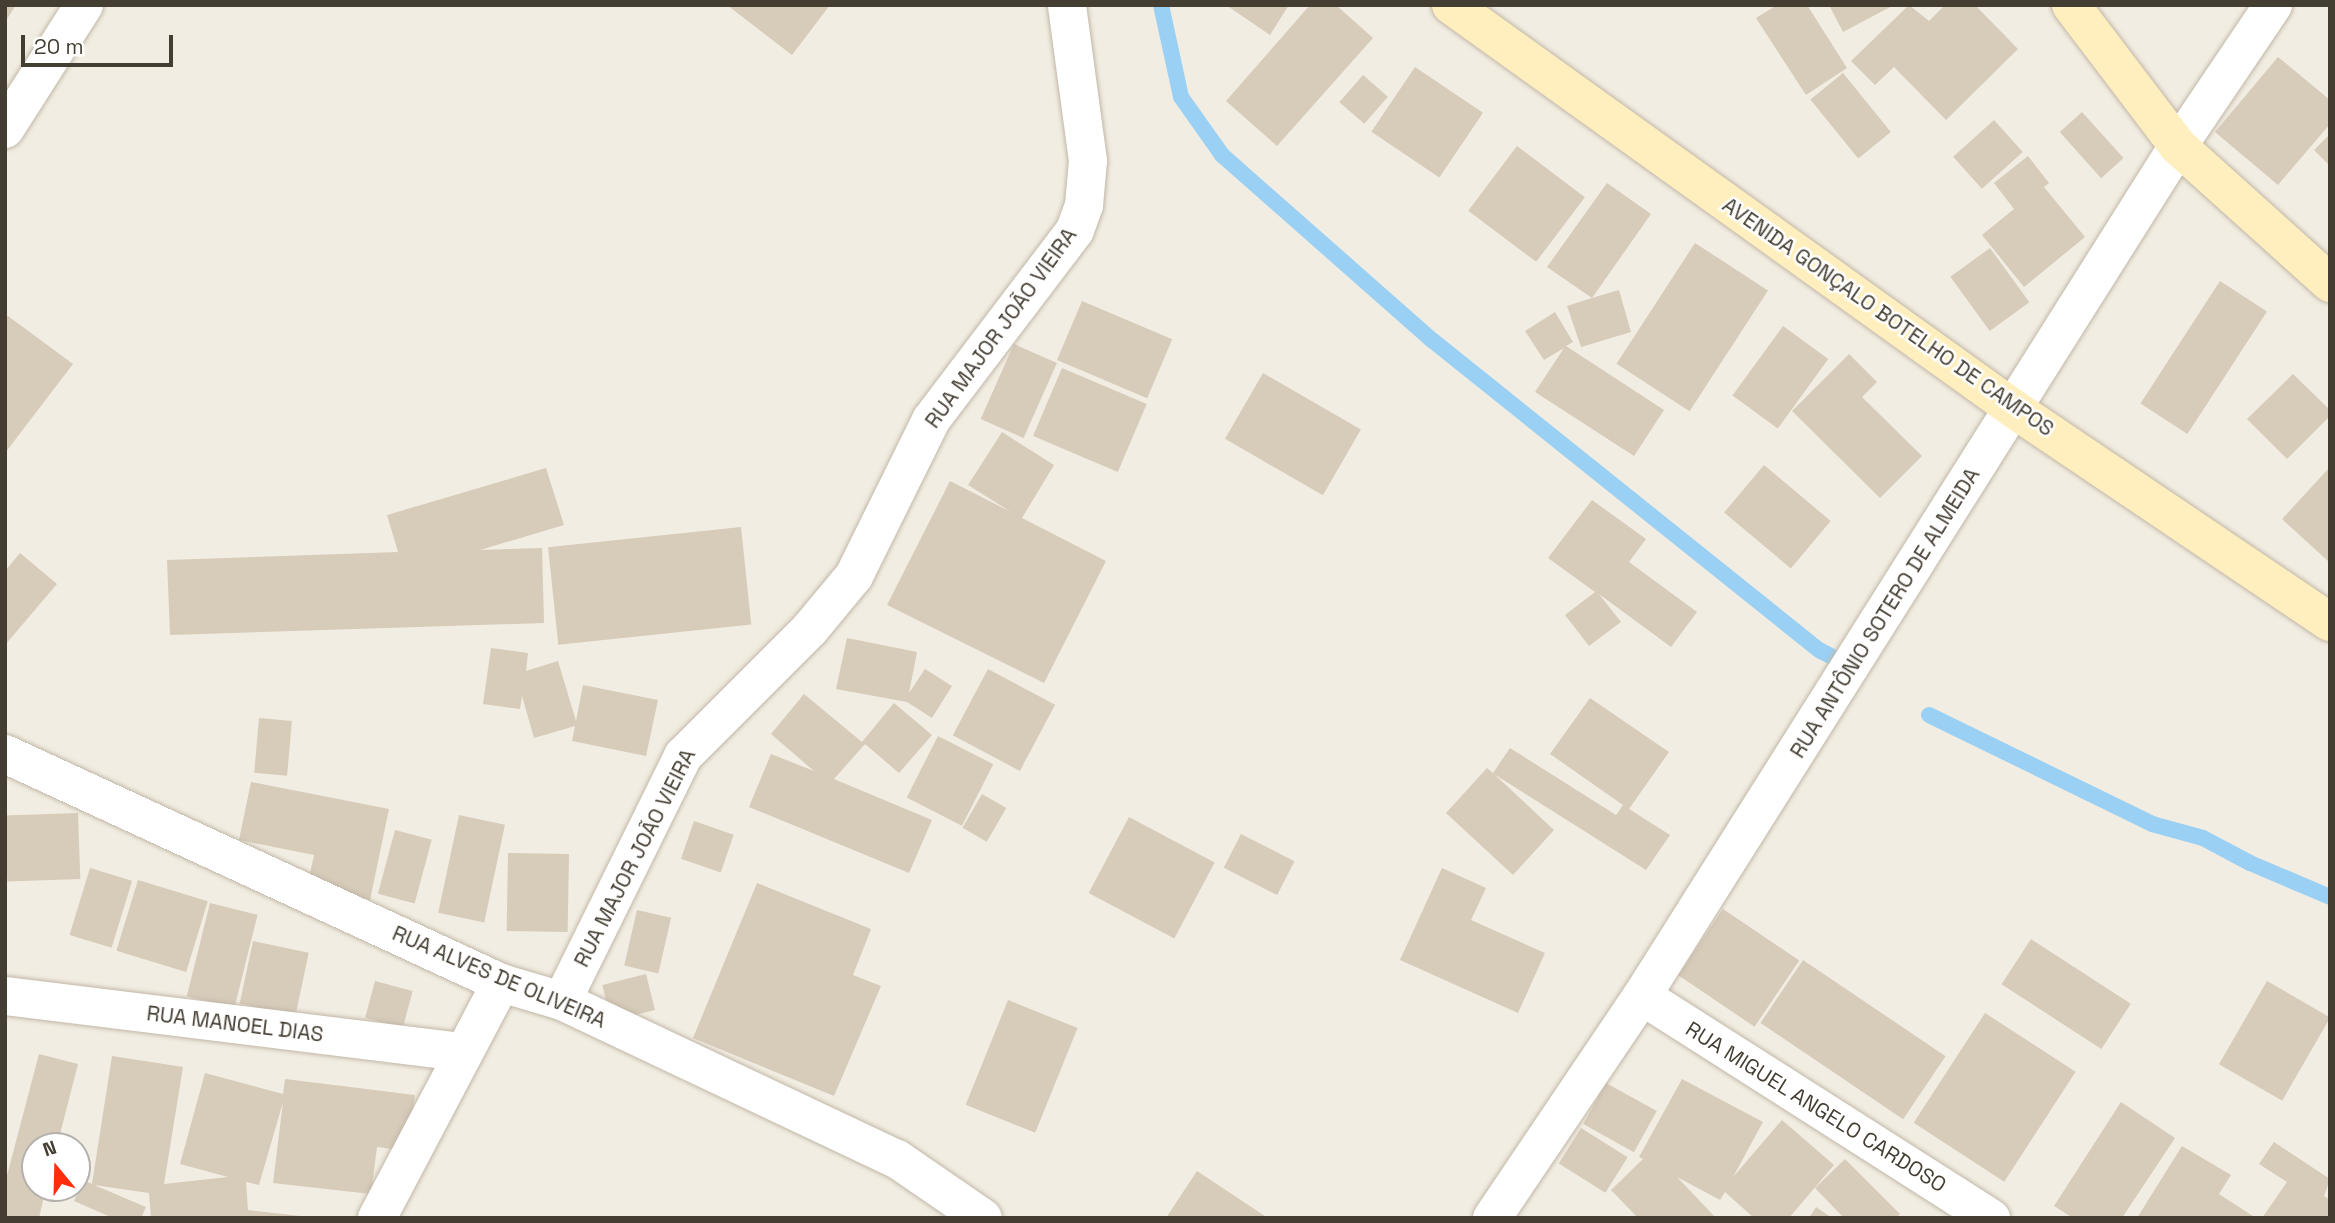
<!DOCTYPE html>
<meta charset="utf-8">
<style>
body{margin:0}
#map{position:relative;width:2335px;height:1223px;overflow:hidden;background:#f2ede2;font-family:"Space Grotesk",sans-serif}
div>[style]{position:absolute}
.stream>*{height:16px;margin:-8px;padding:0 8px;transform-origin:8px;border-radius:8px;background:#9ad0f3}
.building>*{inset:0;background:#d7cbba;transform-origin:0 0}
.roads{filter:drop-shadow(0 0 2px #c1b7a7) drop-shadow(0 0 2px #c1b7a7)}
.street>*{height:38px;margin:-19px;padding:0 19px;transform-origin:19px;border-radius:19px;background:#fff}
.secondary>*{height:38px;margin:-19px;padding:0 19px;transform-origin:19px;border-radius:19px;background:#ffefbf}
span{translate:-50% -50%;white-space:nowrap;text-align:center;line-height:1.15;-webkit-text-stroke:5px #fff;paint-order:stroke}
.street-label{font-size:21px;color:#443d32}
.frame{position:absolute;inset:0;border:7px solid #443d32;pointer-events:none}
.north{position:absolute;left:21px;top:1132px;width:70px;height:70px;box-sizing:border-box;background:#fff;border:2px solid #b4b1ad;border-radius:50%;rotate:341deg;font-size:19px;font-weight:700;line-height:28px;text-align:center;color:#443d32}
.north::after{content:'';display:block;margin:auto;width:24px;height:32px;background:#ff2d0c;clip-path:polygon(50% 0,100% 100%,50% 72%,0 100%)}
.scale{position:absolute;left:21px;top:35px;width:152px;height:32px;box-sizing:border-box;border:4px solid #443d32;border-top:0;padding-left:9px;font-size:21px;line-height:24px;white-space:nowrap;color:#443d32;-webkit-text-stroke:5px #fff;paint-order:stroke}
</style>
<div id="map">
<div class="stream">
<div style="left:1161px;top:5px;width:94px;rotate:77.7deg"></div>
<div style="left:1181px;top:97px;width:71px;rotate:54.7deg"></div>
<div style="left:1222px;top:155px;width:280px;rotate:41.4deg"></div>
<div style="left:1432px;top:340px;width:496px;rotate:38.7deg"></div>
<div style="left:1819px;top:650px;width:16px;rotate:27deg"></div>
<div style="left:1929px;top:715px;width:248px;rotate:26deg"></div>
<div style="left:2152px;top:824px;width:53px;rotate:15.4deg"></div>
<div style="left:2203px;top:838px;width:53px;rotate:28deg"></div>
<div style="left:2250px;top:863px;width:87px;rotate:23deg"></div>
</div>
<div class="building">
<div style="clip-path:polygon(5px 5px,16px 5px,5px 22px)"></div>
<div style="clip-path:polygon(727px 5px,830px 5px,792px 55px)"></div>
<div style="clip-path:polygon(1226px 5px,1289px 5px,1270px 35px)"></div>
<div style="clip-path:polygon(1310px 5px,1336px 5px,1373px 38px,1277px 146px,1226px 101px)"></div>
<div style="clip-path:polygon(1777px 5px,1807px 5px,1847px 68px,1806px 95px,1756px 18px)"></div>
<div style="clip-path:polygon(1829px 5px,1894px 5px,1843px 32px)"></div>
<div style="clip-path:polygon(1909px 5px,1929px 21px,1945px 5px,1975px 5px,2018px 49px,1946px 120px,1894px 67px,1875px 85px,1851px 61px)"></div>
<div style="clip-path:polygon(2278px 57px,2330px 100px,2330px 124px,2278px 185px,2215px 132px)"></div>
<div style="left:1415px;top:67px;width:82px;height:78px;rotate:34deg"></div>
<div style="left:1843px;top:73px;width:76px;height:42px;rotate:51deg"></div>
<div style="left:1363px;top:75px;width:33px;height:36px;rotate:41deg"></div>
<div style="left:2082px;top:112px;width:62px;height:30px;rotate:48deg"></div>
<div style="left:1994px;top:120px;width:43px;height:55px;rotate:48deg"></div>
<div style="clip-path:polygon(2330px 134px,2330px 166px,2314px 150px)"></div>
<div style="left:1517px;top:146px;width:85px;height:81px;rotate:37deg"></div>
<div style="clip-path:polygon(2028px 156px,2049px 183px,2044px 187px,2085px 237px,2024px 287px,1982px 235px,2014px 209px,1994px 183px)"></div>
<div style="clip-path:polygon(1607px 183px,1651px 214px,1592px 298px,1619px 290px,1631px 332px,1581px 347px,1567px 306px,1592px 298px,1547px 267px)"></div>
<div style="left:1695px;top:243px;width:87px;height:144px;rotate:33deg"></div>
<div style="left:1990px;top:248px;width:67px;height:49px;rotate:54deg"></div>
<div style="left:2220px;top:281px;width:56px;height:146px;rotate:33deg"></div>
<div style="left:1082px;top:301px;width:98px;height:64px;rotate:23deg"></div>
<div style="clip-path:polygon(1555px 312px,1573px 342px,1566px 346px,1664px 410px,1634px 456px,1535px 392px,1564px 348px,1544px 360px,1525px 331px)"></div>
<div style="clip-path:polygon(8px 316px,73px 364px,5px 453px,5px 319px)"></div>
<div style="left:1783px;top:326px;width:56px;height:86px;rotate:36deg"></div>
<div style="left:1014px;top:344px;width:47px;height:82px;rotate:24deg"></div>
<div style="clip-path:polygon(1849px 354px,1877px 382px,1862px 397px,1922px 456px,1880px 498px,1792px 411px)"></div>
<div style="left:1062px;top:368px;width:92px;height:74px;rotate:23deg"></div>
<div style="left:1263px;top:373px;width:113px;height:76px;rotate:30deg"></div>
<div style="clip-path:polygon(2293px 374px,2330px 410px,2330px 416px,2287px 459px,2247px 419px)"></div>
<div style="clip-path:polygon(1002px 432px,1054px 465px,1022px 518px,1106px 561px,1044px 683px,887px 605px,950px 481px,1011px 512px,968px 485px)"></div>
<div style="left:1764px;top:465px;width:87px;height:62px;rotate:40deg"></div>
<div style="clip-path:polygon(2330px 467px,2330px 560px,2328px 561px,2282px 519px)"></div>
<div style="clip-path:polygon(546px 468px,564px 525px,480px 550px,542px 548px,544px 623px,170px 635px,167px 560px,398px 552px,387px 515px)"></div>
<div style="clip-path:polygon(1592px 500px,1646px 539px,1629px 562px,1697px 612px,1671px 647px,1599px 594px,1621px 622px,1589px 646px,1565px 615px,1595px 592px,1548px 558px)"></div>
<div style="left:741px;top:527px;width:98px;height:194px;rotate:84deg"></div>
<div style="clip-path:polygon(20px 553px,57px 584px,5px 645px,5px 571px)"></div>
<div style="clip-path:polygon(847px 638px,917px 652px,909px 693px,925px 669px,952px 686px,932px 718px,907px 702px,836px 689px)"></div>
<div style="clip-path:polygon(491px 648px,528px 653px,526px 671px,558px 661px,576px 721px,583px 685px,658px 700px,646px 756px,572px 741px,575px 726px,534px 738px,522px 696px,520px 709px,483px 704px)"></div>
<div style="left:988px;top:669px;width:76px;height:75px;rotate:28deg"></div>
<div style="clip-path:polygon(804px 694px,862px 742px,894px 703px,932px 735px,899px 773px,865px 744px,834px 779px,932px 820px,909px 873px,749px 807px,771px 754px,814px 771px,771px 734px)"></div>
<div style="clip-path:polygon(1590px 698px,1669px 752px,1629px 809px,1670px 835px,1646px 870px,1494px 774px,1554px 830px,1513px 875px,1446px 813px,1487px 768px,1493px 773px,1510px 748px,1616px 815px,1623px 805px,1550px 754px)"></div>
<div style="left:259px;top:718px;width:33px;height:55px;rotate:5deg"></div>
<div style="left:938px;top:736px;width:62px;height:69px;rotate:27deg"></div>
<div style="clip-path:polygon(251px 782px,389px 809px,370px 900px,307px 887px,314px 855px,239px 840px)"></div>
<div style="left:982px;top:794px;width:28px;height:39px;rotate:30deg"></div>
<div style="left:78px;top:813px;width:66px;height:73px;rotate:88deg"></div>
<div style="left:459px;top:815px;width:47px;height:100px;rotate:12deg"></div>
<div style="left:1129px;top:817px;width:97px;height:86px;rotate:28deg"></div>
<div style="left:694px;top:821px;width:42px;height:40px;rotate:19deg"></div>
<div style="left:395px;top:830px;width:38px;height:66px;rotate:15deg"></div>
<div style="left:1241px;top:834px;width:60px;height:38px;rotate:27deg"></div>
<div style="left:508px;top:853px;width:61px;height:78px;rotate:1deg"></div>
<div style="left:90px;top:868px;width:44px;height:70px;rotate:17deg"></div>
<div style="clip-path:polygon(1442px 868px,1486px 888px,1471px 920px,1545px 953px,1518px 1013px,1400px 960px)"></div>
<div style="left:138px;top:880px;width:73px;height:74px;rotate:17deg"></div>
<div style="clip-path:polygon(757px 883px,871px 929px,853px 975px,881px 986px,834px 1096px,693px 1038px)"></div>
<div style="left:210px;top:903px;width:49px;height:96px;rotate:14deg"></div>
<div style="left:1723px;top:909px;width:92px;height:80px;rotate:34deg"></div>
<div style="left:637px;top:910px;width:35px;height:57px;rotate:13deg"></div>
<div style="left:2031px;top:939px;width:119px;height:54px;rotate:33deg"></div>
<div style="left:253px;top:941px;width:57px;height:64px;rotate:12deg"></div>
<div style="left:1803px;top:960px;width:172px;height:76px;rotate:34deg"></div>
<div style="left:646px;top:974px;width:37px;height:45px;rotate:76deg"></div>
<div style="left:375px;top:981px;width:39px;height:38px;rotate:15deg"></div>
<div style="left:2267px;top:981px;width:73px;height:96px;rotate:30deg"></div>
<div style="left:1008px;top:1000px;width:75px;height:113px;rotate:22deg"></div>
<div style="left:1985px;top:1013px;width:108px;height:131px;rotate:33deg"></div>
<div style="clip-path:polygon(39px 1054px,78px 1064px,57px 1146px,35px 1146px,35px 1188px,46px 1188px,39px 1218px,5px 1218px,5px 1183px)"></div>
<div style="clip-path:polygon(112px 1056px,183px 1067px,164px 1184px,228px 1177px,180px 1164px,205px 1073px,283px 1094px,285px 1079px,415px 1095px,408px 1151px,377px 1147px,371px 1194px,273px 1183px,283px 1102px,259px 1185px,246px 1182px,248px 1210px,318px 1218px,151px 1218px,149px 1193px,94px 1185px,146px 1207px,141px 1218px,113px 1218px,74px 1201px,83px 1180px,92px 1184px)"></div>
<div style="clip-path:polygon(1682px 1079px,1763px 1122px,1733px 1177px,1782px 1120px,1834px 1165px,1789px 1218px,1754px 1218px,1725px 1192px,1720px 1200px,1677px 1177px,1716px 1218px,1638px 1218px,1611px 1190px,1643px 1159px,1639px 1157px)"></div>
<div style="left:1606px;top:1083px;width:58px;height:47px;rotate:29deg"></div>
<div style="clip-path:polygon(2121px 1102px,2175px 1138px,2122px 1218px,2073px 1218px,2054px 1206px)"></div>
<div style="left:1581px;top:1128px;width:55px;height:42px;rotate:32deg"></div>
<div style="clip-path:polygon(2274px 1142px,2330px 1179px,2324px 1196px,2330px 1200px,2330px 1218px,2262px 1218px,2287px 1182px,2259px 1164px)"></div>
<div style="clip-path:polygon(2182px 1146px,2231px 1175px,2219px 1194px,2256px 1218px,2137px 1218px)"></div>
<div style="clip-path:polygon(1845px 1159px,1900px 1214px,1896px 1218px,1844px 1218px,1815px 1188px)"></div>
<div style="clip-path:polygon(1197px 1171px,1268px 1218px,1166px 1218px)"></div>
<div style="clip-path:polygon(1816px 1207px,1832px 1218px,1809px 1218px)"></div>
</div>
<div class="roads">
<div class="street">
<div style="left:5px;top:129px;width:147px;rotate:-57.5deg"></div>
<div style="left:5px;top:754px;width:546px;rotate:24.78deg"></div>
<div style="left:501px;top:983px;width:64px;rotate:16.4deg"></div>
<div style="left:562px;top:1001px;width:370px;rotate:25.3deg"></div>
<div style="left:897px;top:1159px;width:104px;rotate:34.5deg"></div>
<div style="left:5px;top:996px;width:462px;rotate:7deg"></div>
<div style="left:1642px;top:996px;width:414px;rotate:32.5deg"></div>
<div style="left:562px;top:1001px;width:273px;rotate:-63.7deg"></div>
<div style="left:683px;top:756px;width:180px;rotate:-45deg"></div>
<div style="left:810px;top:629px;width:69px;rotate:-50.3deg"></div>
<div style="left:854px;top:576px;width:174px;rotate:-63.7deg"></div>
<div style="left:931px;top:420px;width:238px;rotate:-52.8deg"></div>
<div style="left:1075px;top:230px;width:27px;rotate:-70deg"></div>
<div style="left:1084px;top:205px;width:44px;rotate:-84.8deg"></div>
<div style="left:1088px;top:161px;width:157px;rotate:-97.7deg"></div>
<div style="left:377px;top:1218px;width:266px;rotate:-62.2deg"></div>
<div style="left:1492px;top:1218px;width:268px;rotate:-56deg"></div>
<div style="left:1642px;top:996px;width:1005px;rotate:-57.76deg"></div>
<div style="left:2178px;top:146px;width:170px;rotate:-56deg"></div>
</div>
<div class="secondary">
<div style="left:1451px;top:5px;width:693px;rotate:35.66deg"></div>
<div style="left:2014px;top:409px;width:381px;rotate:34deg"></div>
<div style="left:2071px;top:5px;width:177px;rotate:52.8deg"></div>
<div style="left:2178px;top:146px;width:205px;rotate:42deg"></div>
</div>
</div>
<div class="street-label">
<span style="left:1888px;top:317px;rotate:35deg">AVENIDA GONÇALO BOTELHO DE CAMPOS</span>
<span style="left:1001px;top:328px;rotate:-54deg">RUA MAJOR JOÃO VIEIRA</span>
<span style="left:1885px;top:613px;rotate:-58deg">RUA ANTÔNIO SOTERO DE ALMEIDA</span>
<span style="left:635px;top:858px;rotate:-63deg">RUA MAJOR JOÃO VIEIRA</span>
<span style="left:499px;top:977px;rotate:23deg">RUA ALVES DE OLIVEIRA</span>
<span style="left:235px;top:1024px;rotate:7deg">RUA MANOEL DIAS</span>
<span style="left:1816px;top:1107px;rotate:32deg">RUA MIGUEL ANGELO CARDOSO</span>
</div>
<div class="frame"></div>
<div class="north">N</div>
<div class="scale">20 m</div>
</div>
